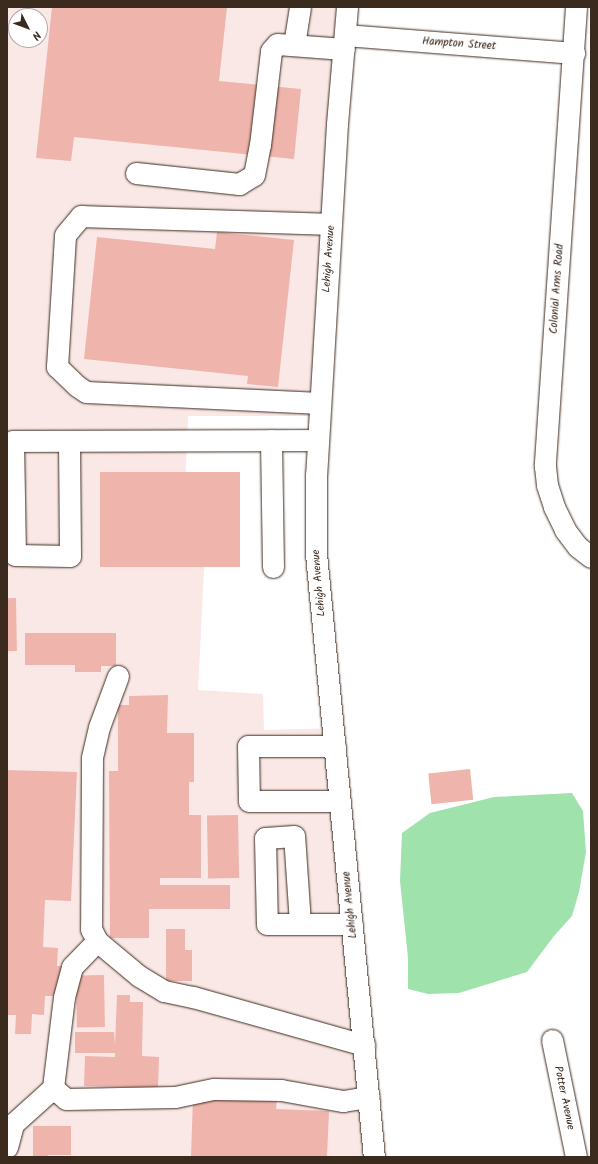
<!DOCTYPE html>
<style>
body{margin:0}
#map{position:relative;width:598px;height:1164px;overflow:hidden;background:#fff;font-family:Kalam,sans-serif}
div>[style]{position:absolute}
.built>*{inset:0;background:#fae8e6}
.green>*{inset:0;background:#9fe2ac}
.building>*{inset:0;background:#efb4ac;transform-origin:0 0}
.roads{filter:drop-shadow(0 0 1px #3b2a1e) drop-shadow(0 0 1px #3b2a1e)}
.minor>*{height:21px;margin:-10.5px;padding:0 10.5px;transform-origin:10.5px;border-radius:10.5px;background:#fff}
span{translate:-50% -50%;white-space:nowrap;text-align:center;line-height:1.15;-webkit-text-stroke:3.5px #fff;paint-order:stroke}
.street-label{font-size:11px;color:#3b2a1e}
.frame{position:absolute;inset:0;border:8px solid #3b2a1e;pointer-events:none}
.north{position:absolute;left:8px;top:8px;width:40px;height:40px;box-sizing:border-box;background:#fff;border:1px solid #b1aaa5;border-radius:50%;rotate:132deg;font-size:11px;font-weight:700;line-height:16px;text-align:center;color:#3b2a1e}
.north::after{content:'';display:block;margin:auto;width:14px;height:18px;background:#3b2a1e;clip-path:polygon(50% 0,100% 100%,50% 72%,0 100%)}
</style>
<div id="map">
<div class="built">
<div style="clip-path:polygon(evenodd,7px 7px,354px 7px,325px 416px,188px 416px,185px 490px,208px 492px,198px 690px,263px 694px,264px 730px,338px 728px,376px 1157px,7px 1157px,7px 7px,16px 16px,40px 16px,40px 40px,16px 40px,16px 16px)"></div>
</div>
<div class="green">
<div style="clip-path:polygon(572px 793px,583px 811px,586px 852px,579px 892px,572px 916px,554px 936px,527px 972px,459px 993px,428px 994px,408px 989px,408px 958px,400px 881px,402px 833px,430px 813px,494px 797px)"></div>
</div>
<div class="building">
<div style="clip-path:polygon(52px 7px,227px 7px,219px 81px,301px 89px,294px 159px,74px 137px,71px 161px,36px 158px)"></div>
<div style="clip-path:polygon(217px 232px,294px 240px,278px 387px,247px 384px,248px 376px,84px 359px,97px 237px,215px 249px)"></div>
<div style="left:240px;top:472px;width:95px;height:140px;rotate:90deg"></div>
<div style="left:16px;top:598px;width:53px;height:9px;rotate:89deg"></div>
<div style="clip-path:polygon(25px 633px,116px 633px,116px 666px,101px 666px,101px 672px,75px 672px,75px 665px,25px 665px)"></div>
<div style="clip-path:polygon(168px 695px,167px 733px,194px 733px,194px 782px,189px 782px,189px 815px,201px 815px,201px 878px,160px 878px,160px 885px,230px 885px,230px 909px,149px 909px,149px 938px,110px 938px,109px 771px,118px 771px,118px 705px,129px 705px,129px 696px)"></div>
<div style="left:470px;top:769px;width:31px;height:42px;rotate:84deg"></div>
<div style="clip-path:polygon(7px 770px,77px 772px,71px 901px,45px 900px,43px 947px,58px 948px,57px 966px,63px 966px,62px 996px,45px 996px,44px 1015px,32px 1014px,31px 1034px,15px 1034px,16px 1015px,7px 1015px)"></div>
<div style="left:238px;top:815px;width:63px;height:31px;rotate:89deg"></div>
<div style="clip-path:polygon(166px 929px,185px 929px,185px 950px,192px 950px,192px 981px,166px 981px)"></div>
<div style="left:104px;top:975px;width:52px;height:28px;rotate:89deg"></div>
<div style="clip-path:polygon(117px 995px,130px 995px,130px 1002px,143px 1002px,142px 1056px,159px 1057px,158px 1088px,84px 1086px,85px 1056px,115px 1057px,115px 1053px,75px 1053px,75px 1032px,114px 1032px,115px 1046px)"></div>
<div style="clip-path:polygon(193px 1097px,277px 1099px,276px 1109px,329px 1111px,327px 1157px,191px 1157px)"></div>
<div style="clip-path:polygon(33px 1126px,71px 1126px,71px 1155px,48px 1155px,48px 1157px,33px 1157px)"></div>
</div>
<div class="roads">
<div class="minor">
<div style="left:347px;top:7px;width:117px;rotate:94.9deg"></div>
<div style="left:337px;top:124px;width:351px;rotate:93.4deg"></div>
<div style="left:316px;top:474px;width:80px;rotate:90deg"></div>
<div style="left:316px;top:554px;width:606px;rotate:84.51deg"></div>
<div style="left:576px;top:7px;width:460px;rotate:93.9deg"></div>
<div style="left:545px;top:466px;width:19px;rotate:84deg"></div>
<div style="left:547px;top:485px;width:23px;rotate:72deg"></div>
<div style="left:554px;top:507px;width:25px;rotate:64deg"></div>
<div style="left:565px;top:530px;width:21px;rotate:53deg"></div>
<div style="left:578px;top:547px;width:16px;rotate:38deg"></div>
<div style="left:345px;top:35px;width:230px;rotate:4.5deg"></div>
<div style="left:294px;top:45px;width:38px;rotate:-81deg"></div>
<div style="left:136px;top:173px;width:104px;rotate:6.1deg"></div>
<div style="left:239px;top:184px;width:17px;rotate:-31deg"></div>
<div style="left:254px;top:175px;width:31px;rotate:-79deg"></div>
<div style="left:260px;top:145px;width:95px;rotate:-83.3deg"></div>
<div style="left:271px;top:51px;width:9px;rotate:-49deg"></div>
<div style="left:277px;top:44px;width:67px;rotate:4.3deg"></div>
<div style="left:320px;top:403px;width:234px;rotate:-177.3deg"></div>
<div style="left:86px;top:392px;width:11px;rotate:-146deg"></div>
<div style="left:77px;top:386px;width:28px;rotate:-136deg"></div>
<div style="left:57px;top:367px;width:132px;rotate:-86.5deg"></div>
<div style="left:65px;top:235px;width:25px;rotate:-50deg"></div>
<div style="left:81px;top:216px;width:250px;rotate:1.8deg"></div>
<div style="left:271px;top:440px;width:127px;rotate:89.1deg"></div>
<div style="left:69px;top:441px;width:115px;rotate:89.5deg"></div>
<div style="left:70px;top:556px;width:55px;rotate:-179deg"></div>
<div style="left:15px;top:555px;width:114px;rotate:-91deg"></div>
<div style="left:13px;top:441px;width:305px;rotate:-0.2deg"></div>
<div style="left:118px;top:676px;width:54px;rotate:110.4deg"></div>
<div style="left:99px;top:727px;width:32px;rotate:103deg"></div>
<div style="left:92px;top:758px;width:171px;rotate:90.3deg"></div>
<div style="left:91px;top:929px;width:13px;rotate:63deg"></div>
<div style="left:97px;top:941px;width:55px;rotate:39.8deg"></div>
<div style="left:139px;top:976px;width:29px;rotate:31deg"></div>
<div style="left:164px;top:991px;width:30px;rotate:12deg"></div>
<div style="left:193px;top:997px;width:178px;rotate:15.7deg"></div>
<div style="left:335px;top:746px;width:87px;rotate:180deg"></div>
<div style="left:248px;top:746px;width:55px;rotate:89deg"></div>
<div style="left:249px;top:801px;width:91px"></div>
<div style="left:300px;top:923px;width:87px;rotate:-93.9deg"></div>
<div style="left:294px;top:836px;width:29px;rotate:176deg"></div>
<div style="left:265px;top:838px;width:86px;rotate:88.7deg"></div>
<div style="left:267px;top:924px;width:85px"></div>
<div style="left:97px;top:941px;width:36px;rotate:134deg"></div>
<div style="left:72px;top:967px;width:31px;rotate:105deg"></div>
<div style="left:64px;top:997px;width:92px;rotate:96.9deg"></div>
<div style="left:53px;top:1088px;width:17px;rotate:40deg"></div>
<div style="left:66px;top:1099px;width:109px;rotate:-1.1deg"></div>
<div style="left:175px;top:1097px;width:40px;rotate:-12deg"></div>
<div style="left:214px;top:1089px;width:67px;rotate:0.9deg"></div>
<div style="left:281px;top:1090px;width:63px;rotate:10.1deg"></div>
<div style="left:343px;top:1101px;width:26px;rotate:-9deg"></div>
<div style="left:552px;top:1040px;width:119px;rotate:78.4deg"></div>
<div style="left:7px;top:1147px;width:24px;rotate:-75deg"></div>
<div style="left:13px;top:1124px;width:54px;rotate:-42deg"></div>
</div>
</div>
<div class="street-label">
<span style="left:459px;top:44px;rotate:4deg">Hampton Street</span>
<span style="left:329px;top:259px;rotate:-86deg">Lehigh Avenue</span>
<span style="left:557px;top:289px;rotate:-86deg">Colonial Arms Road</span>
<span style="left:319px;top:583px;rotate:-95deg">Lehigh Avenue</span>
<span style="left:350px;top:905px;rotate:-96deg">Lehigh Avenue</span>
<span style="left:564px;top:1098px;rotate:78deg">Potter Avenue</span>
</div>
<div class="frame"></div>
<div class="north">N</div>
</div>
